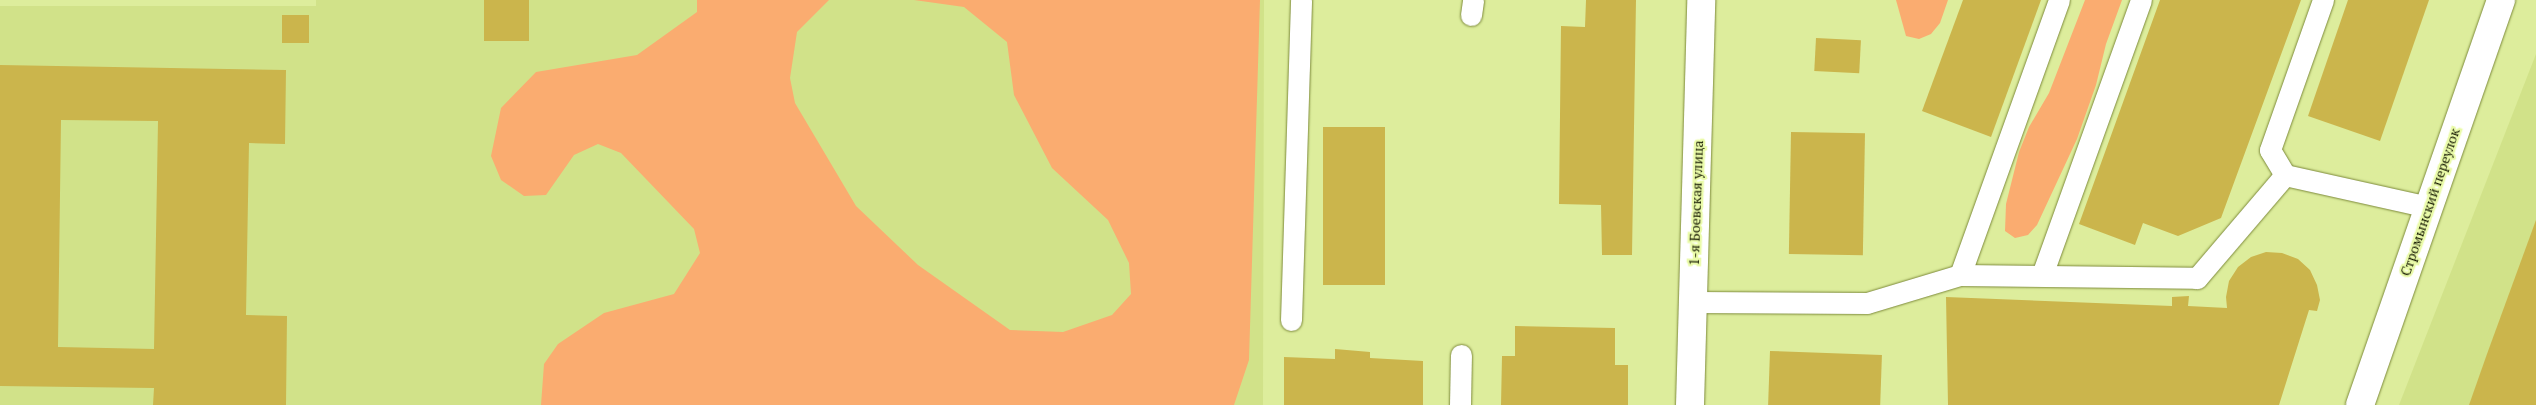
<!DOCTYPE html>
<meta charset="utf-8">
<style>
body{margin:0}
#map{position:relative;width:2536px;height:405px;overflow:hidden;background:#dded9c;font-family:"PT Serif",serif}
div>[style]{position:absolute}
.built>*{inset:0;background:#d1e289}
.green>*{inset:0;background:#faac70}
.building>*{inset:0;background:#cbb54c;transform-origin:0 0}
.roads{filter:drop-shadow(0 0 1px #7d8a3b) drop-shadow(0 0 1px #7d8a3b)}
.lane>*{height:21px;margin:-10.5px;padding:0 10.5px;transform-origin:10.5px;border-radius:10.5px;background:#fff}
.street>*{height:28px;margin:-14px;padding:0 14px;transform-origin:14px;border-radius:14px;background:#fff}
span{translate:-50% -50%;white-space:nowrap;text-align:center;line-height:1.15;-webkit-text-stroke:4.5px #eafba9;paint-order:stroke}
.street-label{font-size:14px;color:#151900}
</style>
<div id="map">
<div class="built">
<div style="clip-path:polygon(316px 0,1264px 0,1263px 405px,0 405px,0 6px,316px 6px)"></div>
<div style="clip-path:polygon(2536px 54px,2536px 405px,2399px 405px)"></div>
</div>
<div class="green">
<div style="clip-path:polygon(697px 0,829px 0,797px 32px,790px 78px,795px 103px,856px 206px,918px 265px,1010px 330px,1063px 332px,1112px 315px,1131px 294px,1129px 263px,1108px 220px,1052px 168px,1014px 95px,1007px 42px,964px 7px,914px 0,1260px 0,1249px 360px,1234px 405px,541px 405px,544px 364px,558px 344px,604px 313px,674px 294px,700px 253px,694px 229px,621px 153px,598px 144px,574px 155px,546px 195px,524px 196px,501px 180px,491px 156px,501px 108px,536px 72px,637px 55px,697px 12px)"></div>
<div style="clip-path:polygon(1896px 0,1948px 0,1940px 23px,1931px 34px,1919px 39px,1906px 36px)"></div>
<div style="clip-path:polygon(2085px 0,2122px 0,2106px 44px,2096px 85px,2077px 139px,2037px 225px,2028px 235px,2015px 238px,2005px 231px,2006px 204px,2019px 152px,2029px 127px,2049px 93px)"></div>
</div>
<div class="building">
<div style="left:484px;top:0;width:45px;height:41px"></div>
<div style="clip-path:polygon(1586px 0,1636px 0,1632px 255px,1602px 255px,1601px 205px,1559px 204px,1561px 26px,1585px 27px)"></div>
<div style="clip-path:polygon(1963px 0,2041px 0,1991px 137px,1922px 111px)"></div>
<div style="clip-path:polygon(2160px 0,2301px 0,2221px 218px,2178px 236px,2143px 223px,2135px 245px,2079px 224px)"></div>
<div style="clip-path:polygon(2348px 0,2429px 0,2380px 141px,2308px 116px)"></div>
<div style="left:282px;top:15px;width:27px;height:28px"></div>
<div style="left:1816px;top:38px;width:45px;height:33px;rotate:3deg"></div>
<div style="clip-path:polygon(evenodd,0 65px,286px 70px,285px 144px,249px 143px,246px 315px,287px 316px,286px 405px,153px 405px,154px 388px,0 386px,0 65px,61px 120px,158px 121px,154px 349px,58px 347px,61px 120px)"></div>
<div style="left:1323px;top:127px;width:62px;height:158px"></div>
<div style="left:1791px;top:132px;width:74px;height:122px;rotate:1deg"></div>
<div style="clip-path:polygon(2536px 220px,2536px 405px,2469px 405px,2487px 354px)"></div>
<div style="clip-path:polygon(2266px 252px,2282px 253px,2298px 259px,2310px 270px,2317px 285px,2320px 300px,2317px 311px,2309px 310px,2279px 405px,1948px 405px,1946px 297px,2172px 306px,2172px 297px,2189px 296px,2188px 306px,2227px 308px,2226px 297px,2229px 281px,2238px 267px,2251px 257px)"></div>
<div style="clip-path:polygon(1515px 326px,1615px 328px,1615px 365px,1628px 365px,1628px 405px,1501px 405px,1502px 356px,1515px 356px)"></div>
<div style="clip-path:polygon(1335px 349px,1370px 352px,1370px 358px,1423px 361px,1423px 405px,1284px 405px,1284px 357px,1335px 359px)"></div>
<div style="left:1770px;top:351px;width:112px;height:54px;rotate:2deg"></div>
</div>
<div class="roads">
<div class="lane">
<div style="left:2323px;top:0;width:159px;rotate:109.5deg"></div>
<div style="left:2270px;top:150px;width:29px;rotate:59deg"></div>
<div style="left:2285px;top:175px;width:147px;rotate:12.6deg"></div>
<div style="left:1471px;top:15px;width:15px;rotate:-82deg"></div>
<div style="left:1960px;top:275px;width:292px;rotate:-70.2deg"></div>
<div style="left:2042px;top:275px;width:292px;rotate:-70.2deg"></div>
<div style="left:1693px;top:302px;width:174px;rotate:0.3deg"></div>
<div style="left:1867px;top:303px;width:97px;rotate:-16.8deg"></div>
<div style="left:1960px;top:275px;width:237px;rotate:0.7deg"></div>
<div style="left:2197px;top:278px;width:135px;rotate:-49.5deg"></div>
<div style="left:1291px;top:320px;width:320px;rotate:-88.2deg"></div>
<div style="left:1460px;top:405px;width:50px;rotate:-88.9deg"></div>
</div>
<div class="street">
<div style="left:1690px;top:405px;width:405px;rotate:-88.4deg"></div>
<div style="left:2360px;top:405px;width:429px;rotate:-70.8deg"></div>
</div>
</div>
<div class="street-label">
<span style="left:2430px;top:202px;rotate:-71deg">Стромынский переулок</span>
<span style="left:1696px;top:203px;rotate:-88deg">1-я Боевская улица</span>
</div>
</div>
